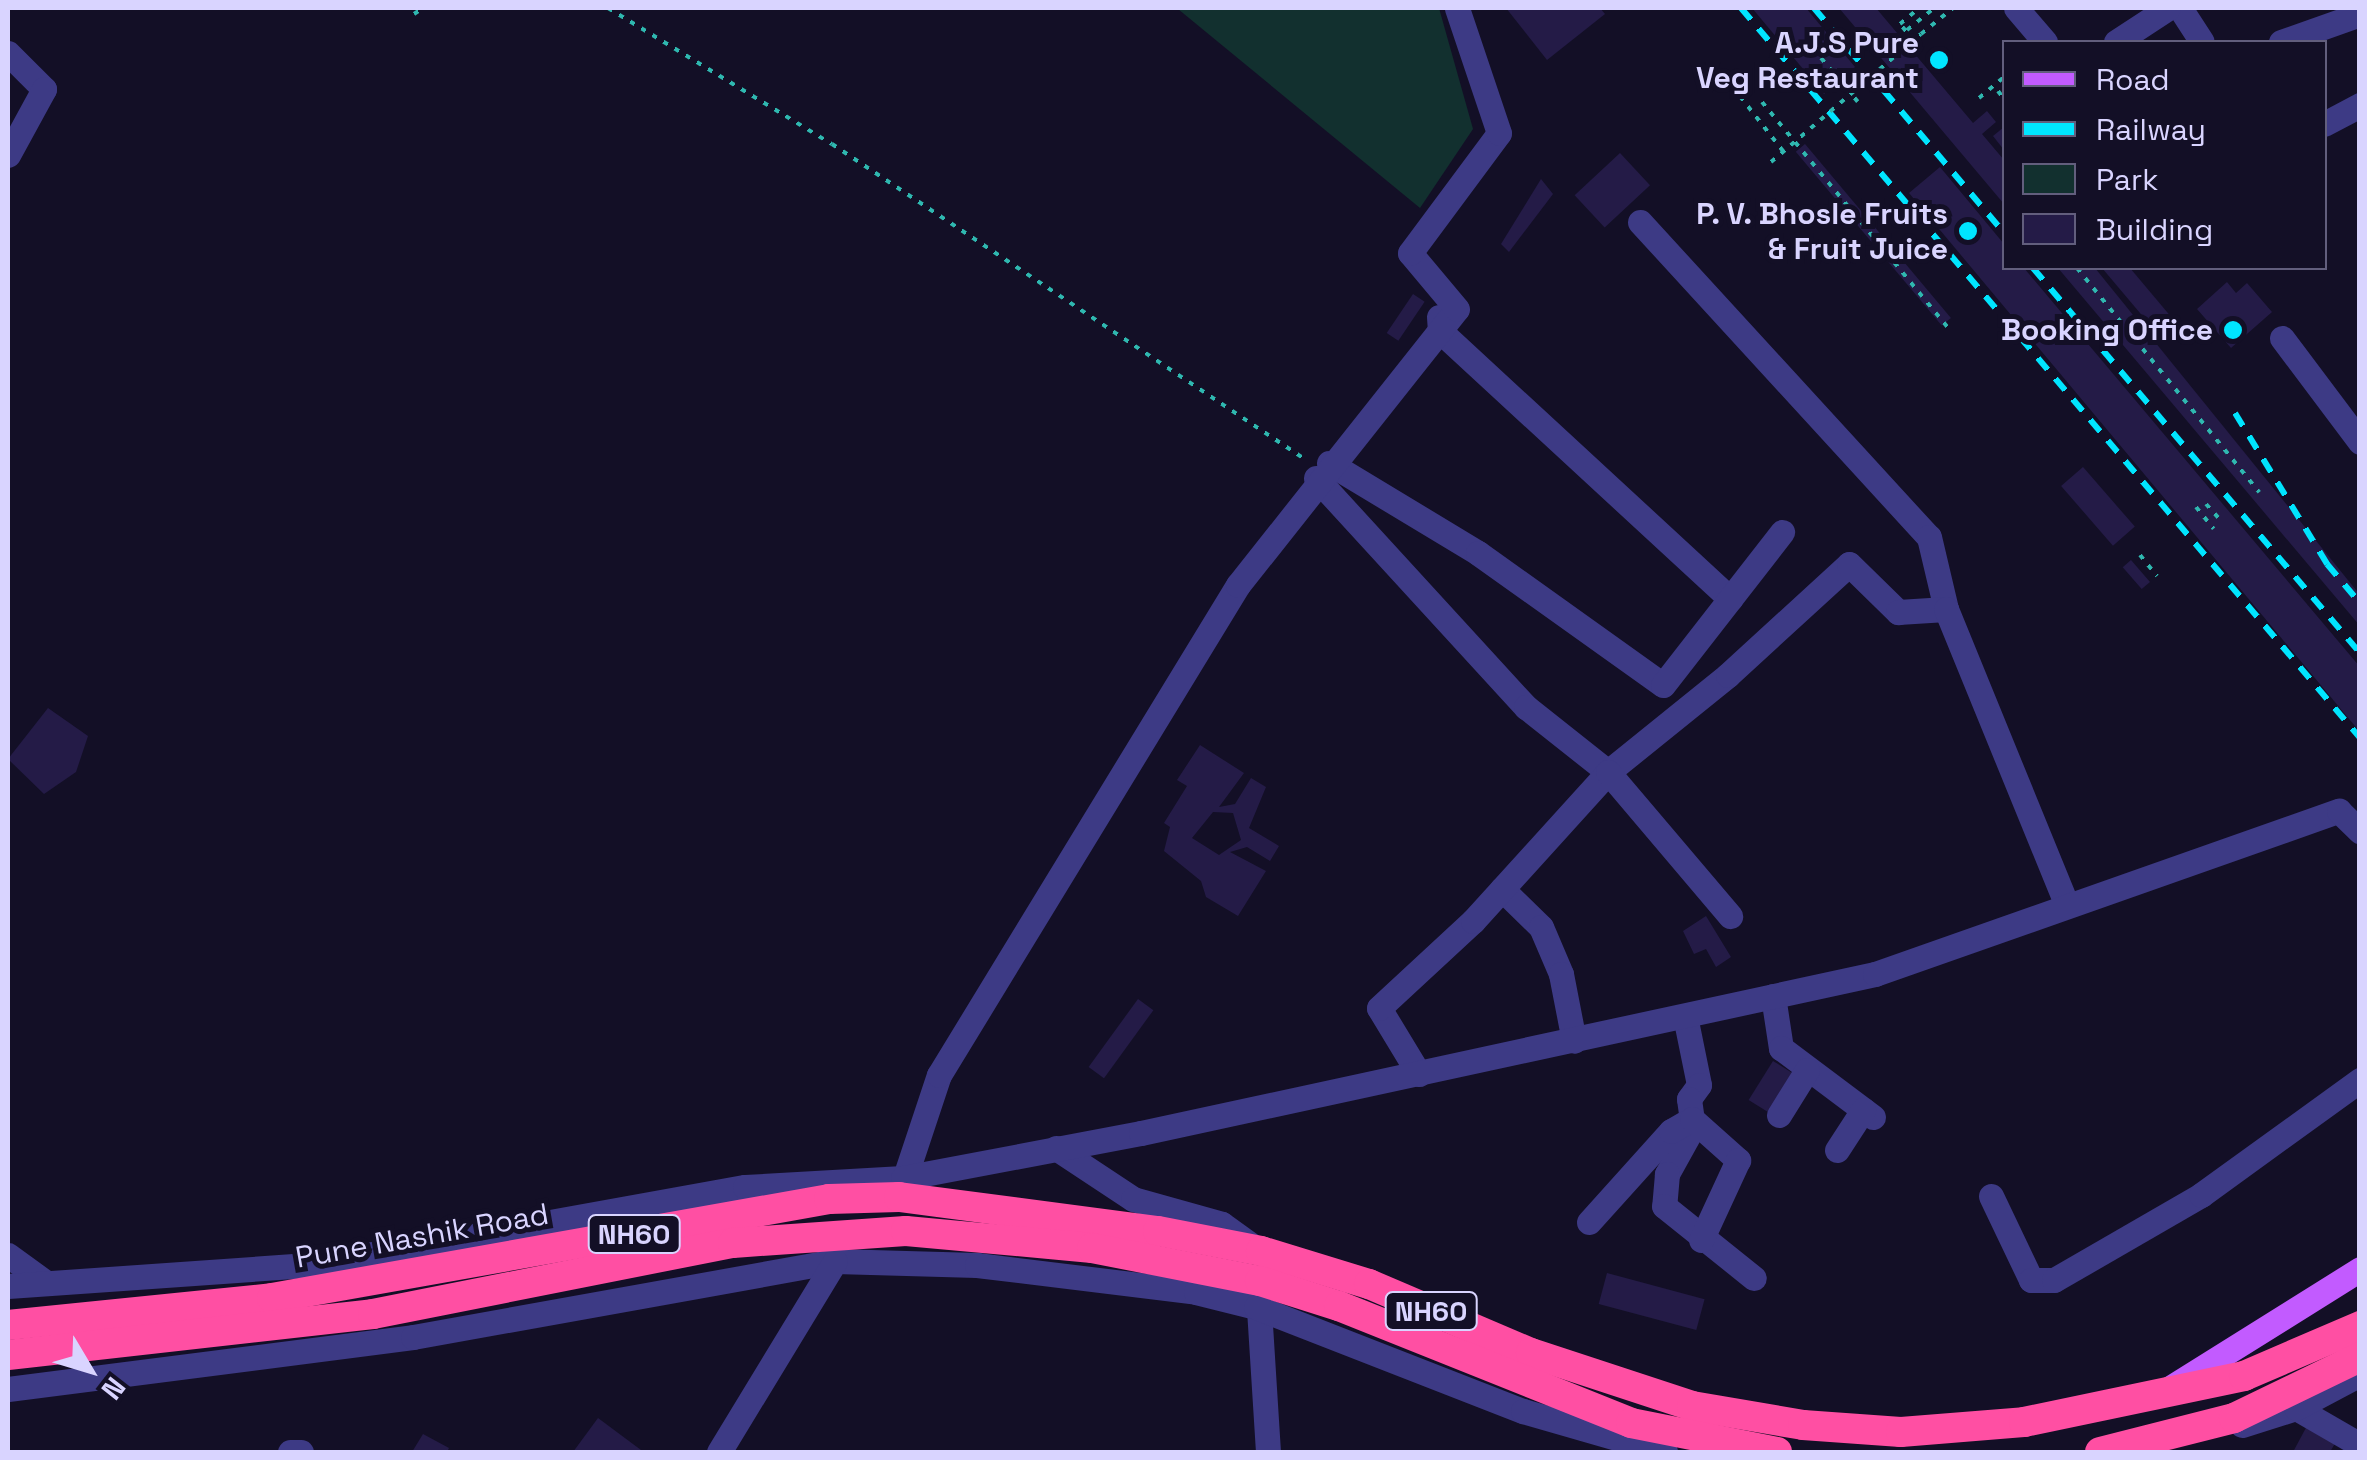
<!DOCTYPE html>
<style>
body{margin:0}
#map{position:relative;width:2367px;height:1460px;overflow:hidden;background:#130f26;font-family:"Space Grotesk",sans-serif}
div>[style]{position:absolute}
.green>*{inset:0;background:#12302f}
.building>*{inset:0;background:#241b47;transform-origin:0 0}
.path>*{height:4px;margin-top:-2px;transform-origin:0;background:repeating-linear-gradient(90deg,#2fb8b0 0 5px,transparent 0 13px)}
.minor>*{height:25px;margin:-12.5px;padding:0 12.5px;transform-origin:12.5px;border-radius:12.5px;background:#3d3a85}
.major>*{height:25px;margin:-12.5px;padding:0 12.5px;transform-origin:12.5px;border-radius:12.5px;background:#c25bff}
.highway>*{height:30px;margin:-15px;padding:0 15px;transform-origin:15px;border-radius:15px;background:#ff4fa3}
.rail>*{height:6px;margin-top:-3px;transform-origin:0;background:repeating-linear-gradient(90deg,#00e5ff 0 15px,transparent 0 27px)}
.path-bridge>*{height:4px;margin-top:-2px;transform-origin:0;background:repeating-linear-gradient(90deg,#2fb8b0 0 5px,transparent 0 13px)}
.dots>*{width:28px;height:28px;translate:-50% -50%;box-sizing:border-box;border:5px solid #130f26;border-radius:50%}
span{translate:-50% -50%;white-space:nowrap;text-align:center;line-height:1.15;-webkit-text-stroke:10px #130f26;paint-order:stroke}
.shield-label span{padding:2px 8px;background:#130f26;border:2px solid;border-radius:8px;-webkit-text-stroke-width:0}
.shield-label{font-size:28px;color:#d9d4ff;font-weight:700}
.poi-label{font-size:30px;color:#d9d4ff;font-weight:700}
.right{translate:-100% -50%;text-align:right}
.street-label{font-size:30px;color:#d9d4ff}
.frame{position:absolute;inset:0;border:10px solid #d9d4ff;pointer-events:none}
.legend{position:absolute;left:2002px;top:40px;width:325px;height:230px;box-sizing:border-box;background:#130f26;border:2px solid #625e7d;margin:0;padding:12px 18px;list-style:none;font-size:30px;color:#d9d4ff}
.legend li{display:flex;align-items:center;gap:20px;height:50px}
.legend b{width:50px;border:2px solid #625e7d}
.north{position:absolute;left:40px;top:1320px;width:100px;height:100px;-webkit-text-stroke:8px #130f26;paint-order:stroke;rotate:128deg;font-size:28px;font-weight:700;line-height:40px;text-align:center;color:#d9d4ff}
.north::after{content:'';display:block;margin:auto;width:35px;height:45px;background:#d9d4ff;clip-path:polygon(50% 0,100% 100%,50% 72%,0 100%)}
</style>
<div id="map">
<div class="green">
<div style="clip-path:polygon(1439px 8px,1473px 129px,1420px 208px,1178px 9px)"></div>
</div>
<div class="building">
<div style="clip-path:polygon(1506px 8px,1600px 8px,1605px 14px,1547px 60px)"></div>
<div style="clip-path:polygon(1752px 8px,1806px 8px,1855px 67px,1824px 94px)"></div>
<div style="clip-path:polygon(1839px 8px,1876px 8px,1973px 123px,1987px 111px,1996px 122px,1982px 134px,2004px 160px,2004px 204px)"></div>
<div style="clip-path:polygon(2004px 127px,2004px 150px,1993px 136px)"></div>
<div style="left:1805px;top:144px;width:227px;height:12px;rotate:50deg"></div>
<div style="left:1620px;top:153px;width:44px;height:62px;rotate:47deg"></div>
<div style="clip-path:polygon(1940px 167px,2004px 244px,2004px 268px,2024px 268px,2360px 667px,2360px 732px,1909px 193px)"></div>
<div style="clip-path:polygon(1541px 179px,1553px 194px,1509px 252px,1501px 244px)"></div>
<div style="clip-path:polygon(2058px 268px,2095px 268px,2360px 595px,2360px 626px)"></div>
<div style="clip-path:polygon(2102px 268px,2130px 268px,2183px 331px,2167px 345px)"></div>
<div style="clip-path:polygon(2227px 282px,2236px 293px,2247px 283px,2272px 312px,2231px 348px,2197px 309px)"></div>
<div style="left:1413px;top:294px;width:14px;height:47px;rotate:34deg"></div>
<div style="left:2083px;top:467px;width:79px;height:29px;rotate:49deg"></div>
<div style="left:2131px;top:560px;width:29px;height:11px;rotate:49deg"></div>
<div style="clip-path:polygon(48px 708px,88px 736px,76px 772px,44px 794px,8px 759px)"></div>
<div style="clip-path:polygon(evenodd,1200px 745px,1244px 773px,1219px 807px,1235px 804px,1251px 778px,1266px 787px,1249px 828px,1279px 846px,1270px 861px,1247px 847px,1230px 852px,1266px 871px,1238px 916px,1206px 897px,1201px 881px,1164px 851px,1170px 827px,1164px 823px,1187px 786px,1177px 780px,1200px 745px,1213px 812px,1233px 813px,1241px 840px,1219px 855px,1192px 838px,1213px 812px)"></div>
<div style="clip-path:polygon(1706px 916px,1731px 957px,1716px 967px,1706px 949px,1694px 954px,1683px 931px)"></div>
<div style="left:1138px;top:999px;width:19px;height:84px;rotate:36deg"></div>
<div style="left:1773px;top:1061px;width:28px;height:46px;rotate:32deg"></div>
<div style="left:1607px;top:1273px;width:101px;height:32px;rotate:15deg"></div>
<div style="clip-path:polygon(598px 1418px,641px 1450px,639px 1452px,573px 1452px)"></div>
<div style="clip-path:polygon(2308px 1424px,2337px 1440px,2330px 1452px,2293px 1452px)"></div>
<div style="clip-path:polygon(423px 1434px,449px 1448px,447px 1452px,412px 1452px)"></div>
</div>
<div class="path">
<div style="left:608px;top:8px;width:262px;rotate:31.3deg"></div>
<div style="left:832px;top:144px;width:570px;rotate:33.69deg"></div>
<div style="left:414px;top:14px;width:11px;rotate:-34deg"></div>
<div style="left:1907px;top:30px;width:35px;rotate:-39deg"></div>
<div style="left:1921px;top:34px;width:41px;rotate:-39.1deg"></div>
<div style="left:1914px;top:41px;width:22px;rotate:-129deg"></div>
<div style="left:1900px;top:24px;width:25px;rotate:-40deg"></div>
<div style="left:1821px;top:58px;width:57px;rotate:49.9deg"></div>
<div style="left:1732px;top:86px;width:83px;rotate:51.9deg"></div>
<div style="left:1998px;top:91px;width:10px;rotate:53deg"></div>
<div style="left:1979px;top:98px;width:33px;rotate:-40deg"></div>
<div style="left:1762px;top:102px;width:297px;rotate:50.5deg"></div>
<div style="left:2077px;top:268px;width:289px;rotate:50.9deg"></div>
<div style="left:2206px;top:504px;width:24px;rotate:48deg"></div>
<div style="left:2196px;top:507px;width:28px;rotate:51deg"></div>
<div style="left:2140px;top:555px;width:27px;rotate:51deg"></div>
</div>
<div class="minor">
<div style="left:2016px;top:8px;width:45px;rotate:49.5deg"></div>
<div style="left:2180px;top:8px;width:40px;rotate:57.1deg"></div>
<div style="left:2116px;top:42px;width:62px;rotate:-33.2deg"></div>
<div style="left:2281px;top:42px;width:84px;rotate:-19.5deg"></div>
<div style="left:8px;top:53px;width:51px;rotate:45deg"></div>
<div style="left:44px;top:89px;width:75px;rotate:118.6deg"></div>
<div style="left:2324px;top:124px;width:41px;rotate:-27.8deg"></div>
<div style="left:1640px;top:222px;width:427px;rotate:47.5deg"></div>
<div style="left:1929px;top:537px;width:74px;rotate:76.7deg"></div>
<div style="left:1439px;top:317px;width:14px;rotate:86deg"></div>
<div style="left:1440px;top:331px;width:395px;rotate:42.7deg"></div>
<div style="left:2282px;top:338px;width:130px;rotate:53.1deg"></div>
<div style="left:1329px;top:463px;width:174px;rotate:31.1deg"></div>
<div style="left:1478px;top:553px;width:227px;rotate:35.5deg"></div>
<div style="left:1663px;top:685px;width:194px;rotate:-52.1deg"></div>
<div style="left:1316px;top:478px;width:311px;rotate:47.5deg"></div>
<div style="left:1526px;top:707px;width:105px;rotate:38.4deg"></div>
<div style="left:1608px;top:772px;width:154px;rotate:-38.9deg"></div>
<div style="left:1728px;top:675px;width:164px;rotate:-42.5deg"></div>
<div style="left:1849px;top:564px;width:69px;rotate:44.4deg"></div>
<div style="left:1898px;top:612px;width:48px;rotate:-3.6deg"></div>
<div style="left:1946px;top:609px;width:320px;rotate:67.8deg"></div>
<div style="left:1502px;top:889px;width:54px;rotate:44.3deg"></div>
<div style="left:1541px;top:927px;width:51px;rotate:66.9deg"></div>
<div style="left:1561px;top:974px;width:68px;rotate:79deg"></div>
<div style="left:1773px;top:996px;width:53px;rotate:81.3deg"></div>
<div style="left:1781px;top:1048px;width:115px;rotate:36.9deg"></div>
<div style="left:1685px;top:1016px;width:70px;rotate:78.5deg"></div>
<div style="left:1699px;top:1085px;width:17px;rotate:126deg"></div>
<div style="left:1689px;top:1099px;width:28px;rotate:82deg"></div>
<div style="left:1693px;top:1127px;width:54px;rotate:119deg"></div>
<div style="left:1667px;top:1174px;width:32px;rotate:95deg"></div>
<div style="left:1664px;top:1206px;width:115px;rotate:38.7deg"></div>
<div style="left:1419px;top:1074px;width:77px;rotate:-121.2deg"></div>
<div style="left:1379px;top:1008px;width:128px;rotate:-42.8deg"></div>
<div style="left:1473px;top:921px;width:201px;rotate:-47.8deg"></div>
<div style="left:1608px;top:772px;width:189px;rotate:49.7deg"></div>
<div style="left:1779px;top:1115px;width:53px;rotate:-58.1deg"></div>
<div style="left:1056px;top:1148px;width:92px;rotate:33.5deg"></div>
<div style="left:1133px;top:1199px;width:92px;rotate:15.7deg"></div>
<div style="left:1222px;top:1224px;width:39px;rotate:36deg"></div>
<div style="left:1837px;top:1150px;width:48px;rotate:-57deg"></div>
<div style="left:900px;top:1192px;width:123px;rotate:-71.6deg"></div>
<div style="left:939px;top:1075px;width:574px;rotate:-58.61deg"></div>
<div style="left:1238px;top:585px;width:352px;rotate:-51.6deg"></div>
<div style="left:1457px;top:309px;width:73px;rotate:-130deg"></div>
<div style="left:1410px;top:253px;width:149px;rotate:-53.4deg"></div>
<div style="left:1499px;top:133px;width:132px;rotate:-108.6deg"></div>
<div style="left:1991px;top:1196px;width:93px;rotate:64.5deg"></div>
<div style="left:2031px;top:1280px;width:23px"></div>
<div style="left:2054px;top:1280px;width:170px;rotate:-30deg"></div>
<div style="left:2201px;top:1195px;width:196px;rotate:-35.9deg"></div>
<div style="left:1589px;top:1222px;width:122px;rotate:-48deg"></div>
<div style="left:1671px;top:1131px;width:24px;rotate:-30deg"></div>
<div style="left:1692px;top:1119px;width:62px;rotate:41.7deg"></div>
<div style="left:1738px;top:1160px;width:88px;rotate:114.8deg"></div>
<div style="left:8px;top:1255px;width:46px;rotate:36.1deg"></div>
<div style="left:8px;top:1286px;width:304px;rotate:-4deg"></div>
<div style="left:311px;top:1265px;width:441px;rotate:-10.2deg"></div>
<div style="left:745px;top:1187px;width:158px;rotate:-3.3deg"></div>
<div style="left:903px;top:1178px;width:242px;rotate:-10.7deg"></div>
<div style="left:1141px;top:1133px;width:751px;rotate:-12.22deg"></div>
<div style="left:1875px;top:974px;width:492px;rotate:-19.4deg"></div>
<div style="left:2339px;top:811px;width:29px;rotate:44deg"></div>
<div style="left:1258px;top:1293px;width:159px;rotate:86.4deg"></div>
<div style="left:8px;top:1389px;width:408px;rotate:-7.3deg"></div>
<div style="left:413px;top:1337px;width:429px;rotate:-10.2deg"></div>
<div style="left:835px;top:1261px;width:142px;rotate:1.6deg"></div>
<div style="left:977px;top:1265px;width:221px;rotate:7deg"></div>
<div style="left:1196px;top:1292px;width:62px;rotate:14deg"></div>
<div style="left:1256px;top:1307px;width:287px;rotate:21.3deg"></div>
<div style="left:1523px;top:1411px;width:148px;rotate:16.1deg"></div>
<div style="left:2296px;top:1408px;width:74px;rotate:30deg"></div>
<div style="left:2242px;top:1425px;width:57px;rotate:-17.5deg"></div>
<div style="left:2296px;top:1408px;width:72px;rotate:-28deg"></div>
<div style="left:290px;top:1452px;width:11px"></div>
<div style="left:719px;top:1452px;width:223px;rotate:-58.7deg"></div>
</div>
<div class="major">
<div style="left:2165px;top:1391px;width:230px;rotate:-32deg"></div>
</div>
<div class="highway">
<div style="left:8px;top:1325px;width:265px;rotate:-5.8deg"></div>
<div style="left:272px;top:1298px;width:566px;rotate:-10.08deg"></div>
<div style="left:829px;top:1199px;width:70px;rotate:-1.6deg"></div>
<div style="left:899px;top:1197px;width:261px;rotate:7.5deg"></div>
<div style="left:1158px;top:1231px;width:105px;rotate:11deg"></div>
<div style="left:1261px;top:1251px;width:113px;rotate:17deg"></div>
<div style="left:1369px;top:1284px;width:176px;rotate:23.1deg"></div>
<div style="left:1531px;top:1353px;width:169px;rotate:18.2deg"></div>
<div style="left:1692px;top:1406px;width:113px;rotate:9.7deg"></div>
<div style="left:1803px;top:1425px;width:98px;rotate:4.1deg"></div>
<div style="left:1901px;top:1432px;width:123px;rotate:-4.6deg"></div>
<div style="left:2024px;top:1422px;width:225px;rotate:-11.8deg"></div>
<div style="left:2244px;top:1376px;width:126px;rotate:-23.3deg"></div>
<div style="left:8px;top:1355px;width:367px;rotate:-6.4deg"></div>
<div style="left:373px;top:1314px;width:367px;rotate:-11.2deg"></div>
<div style="left:733px;top:1243px;width:173px;rotate:-4deg"></div>
<div style="left:906px;top:1231px;width:187px;rotate:5.2deg"></div>
<div style="left:1092px;top:1248px;width:171px;rotate:11.1deg"></div>
<div style="left:1260px;top:1281px;width:83px;rotate:17.6deg"></div>
<div style="left:1339px;top:1306px;width:315px;rotate:21.8deg"></div>
<div style="left:1631px;top:1423px;width:149px;rotate:11.2deg"></div>
<div style="left:2100px;top:1452px;width:138px;rotate:-14.2deg"></div>
<div style="left:2234px;top:1418px;width:140px;rotate:-25.8deg"></div>
</div>
<div class="rail">
<div style="left:1741px;top:8px;width:957px;rotate:49.7deg"></div>
<div style="left:1814px;top:8px;width:294px;rotate:49.8deg"></div>
<div style="left:2033px;top:268px;width:505px;rotate:49.66deg"></div>
<div style="left:2235px;top:413px;width:177px;rotate:58.6deg"></div>
<div style="left:2327px;top:564px;width:51px;rotate:49.8deg"></div>
</div>
<div class="path-bridge">
<div style="left:1771px;top:162px;width:197px;rotate:-40.5deg"></div>
</div>
<div class="dots">
<div style="left:1939px;top:60px;background:#00e5ff"></div>
<div style="left:1968px;top:231px;background:#00e5ff"></div>
<div style="left:2233px;top:330px;background:#00e5ff"></div>
</div>
<div class="shield-label">
<span style="left:634px;top:1234px">NH60</span>
<span style="left:1431px;top:1311px">NH60</span>
</div>
<div class="poi-label">
<span class="right" style="left:1919px;top:60px">A.J.S Pure<br>Veg Restaurant</span>
<span class="right" style="left:1948px;top:231px">P. V. Bhosle Fruits<br>&amp; Fruit Juice</span>
<span class="right" style="left:2213px;top:330px">Booking Office</span>
</div>
<div class="street-label">
<span style="left:422px;top:1236px;rotate:-10deg">Pune Nashik Road</span>
</div>
<div class="frame"></div>
<ul class="legend">
<li><b style="height:12px;background:#c25bff"></b>Road</li>
<li><b style="height:12px;background:#00e5ff"></b>Railway</li>
<li><b style="height:28px;background:#12302f"></b>Park</li>
<li><b style="height:28px;background:#241b47"></b>Building</li>
</ul>
<div class="north">N</div>
</div>
